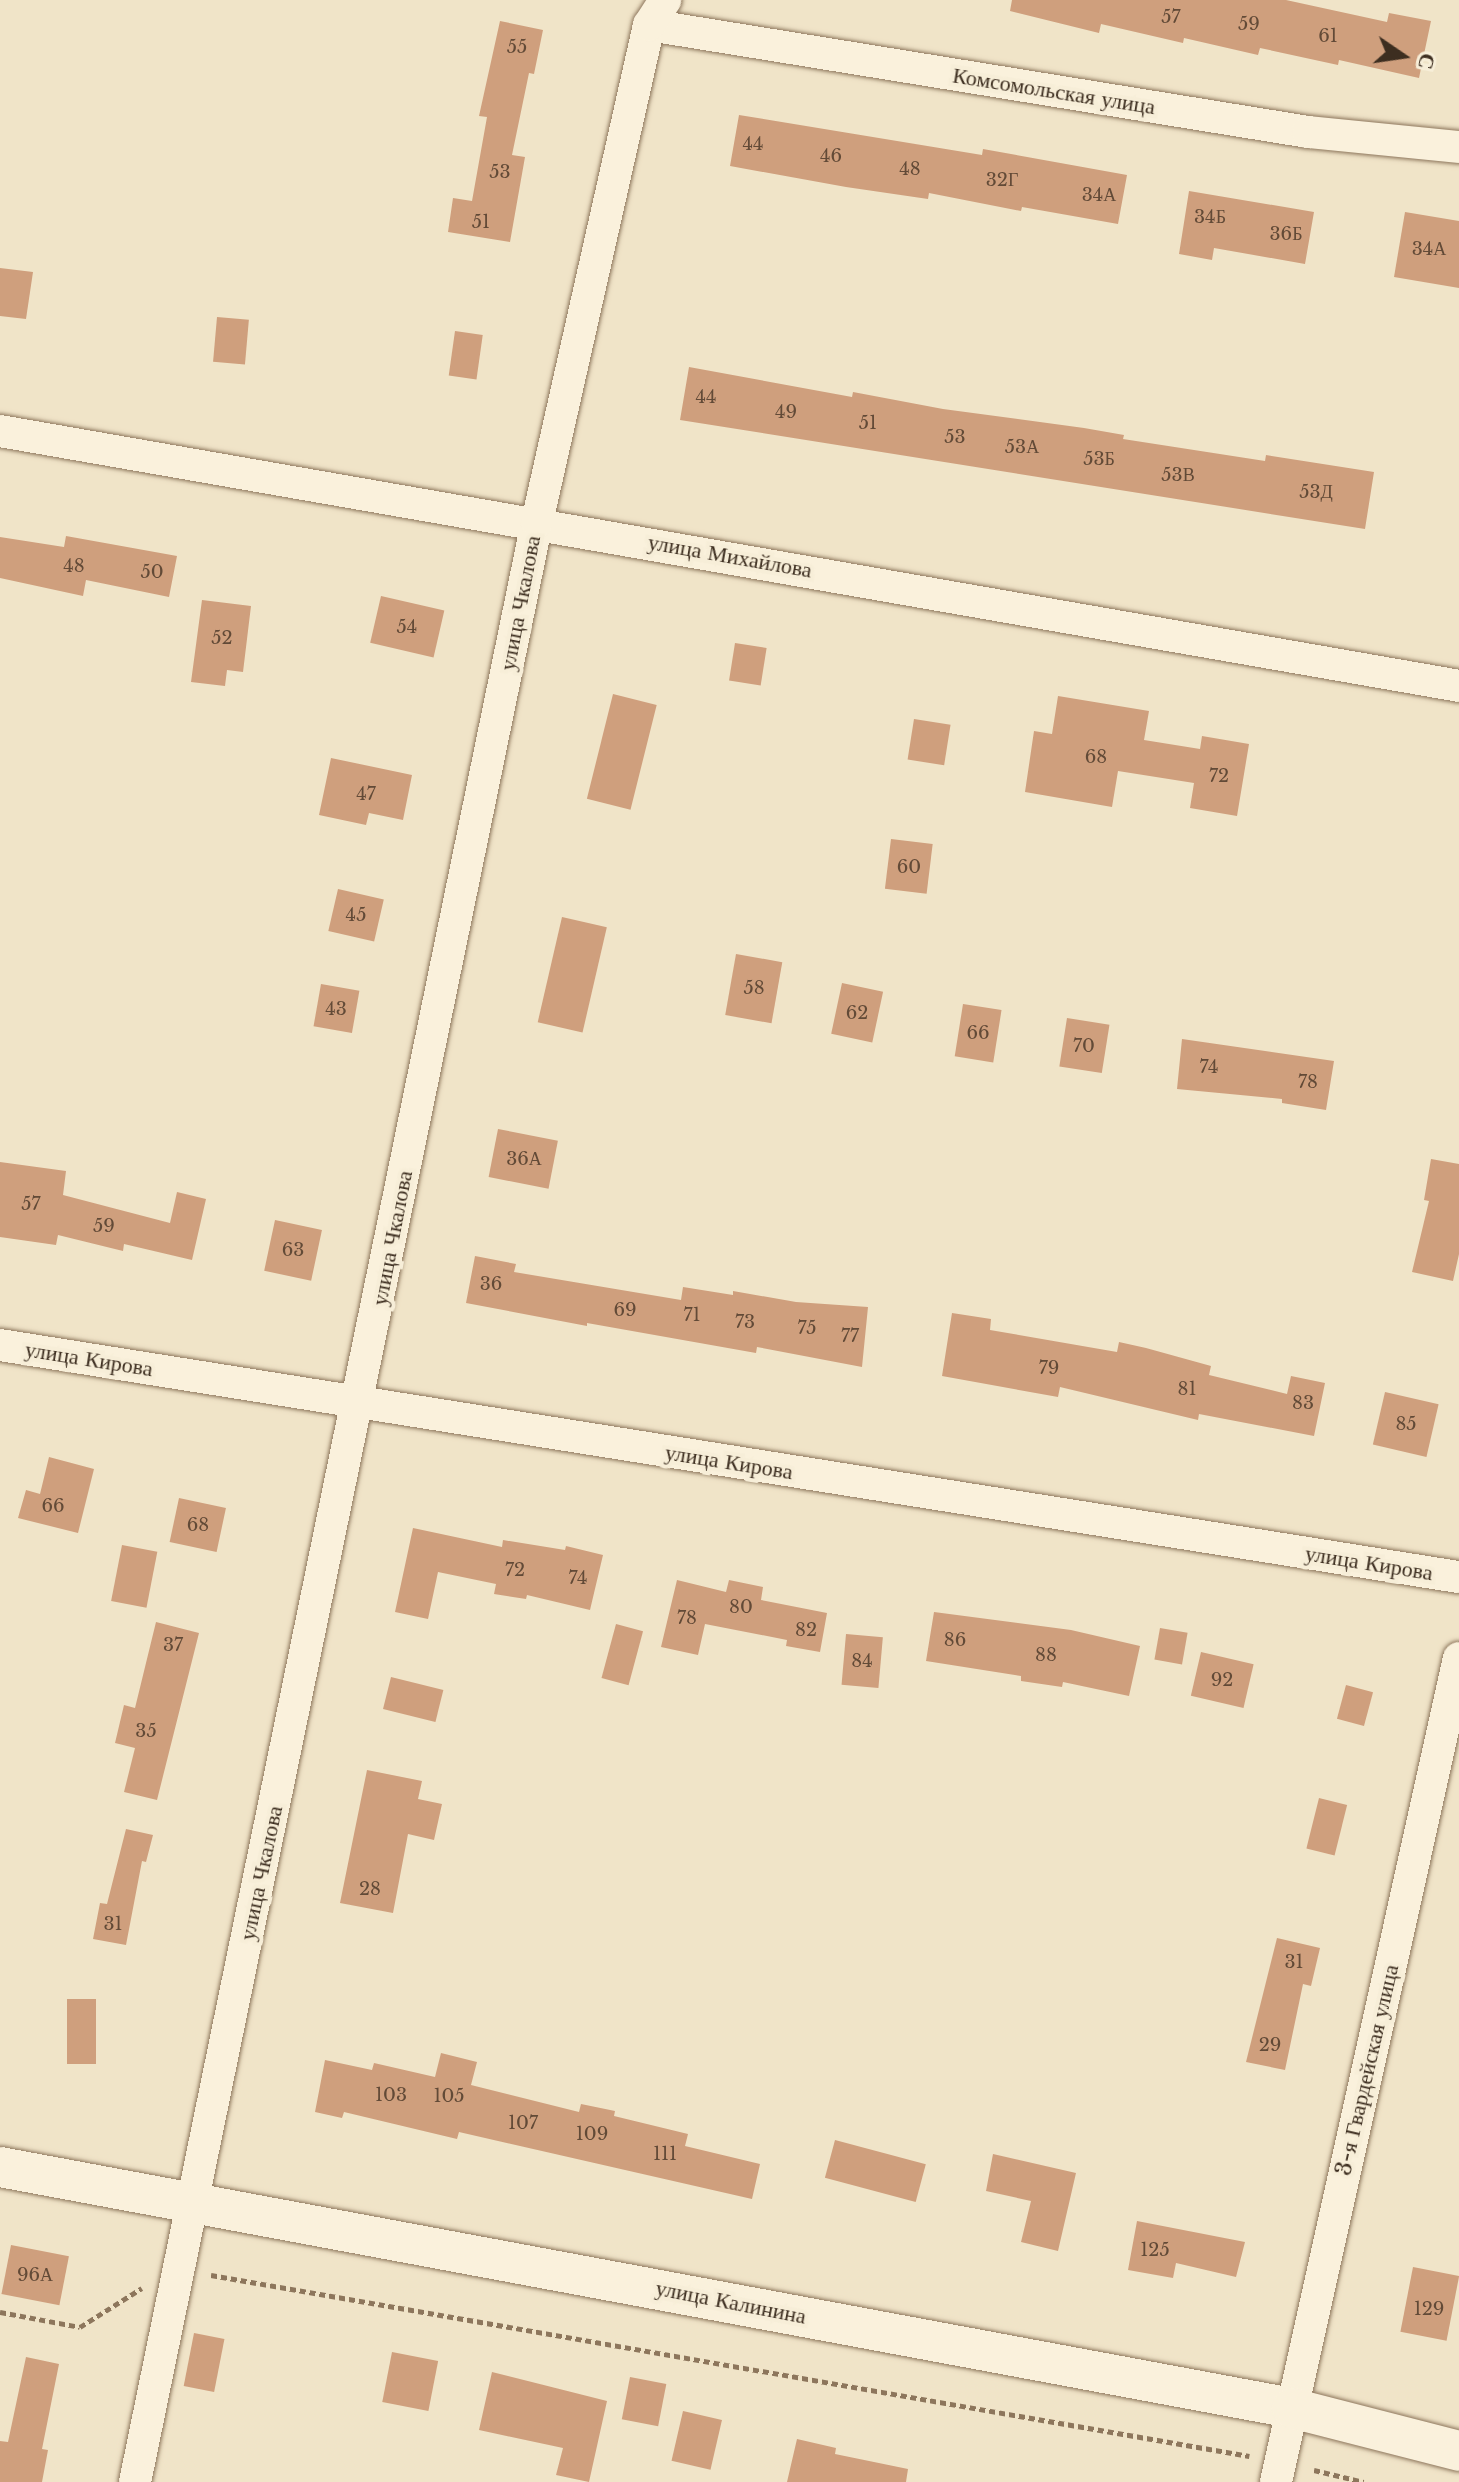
<!DOCTYPE html>
<meta charset="utf-8">
<style>
body{margin:0}
#map{position:relative;width:1459px;height:2482px;overflow:hidden;background:#f0e4c8;font-family:"Libre Baskerville",serif}
div>[style]{position:absolute}
.building>*{inset:0;background:#cf9f7d;transform-origin:0 0}
.path>*{height:5px;margin-top:-2.5px;transform-origin:0;background:repeating-linear-gradient(90deg,#8d765c 0 6px,transparent 0 10px)}
.roads{filter:drop-shadow(0 0 2px #8d765c) drop-shadow(0 0 2px #8d765c)}
.minor>*{height:32px;margin:-16px;padding:0 16px;transform-origin:16px;border-radius:16px;background:#faf1dc}
.tertiary>*{height:40px;margin:-20px;padding:0 20px;transform-origin:20px;border-radius:20px;background:#faf1dc}
span{translate:-50% -50%;white-space:nowrap;text-align:center;line-height:1.15;-webkit-text-stroke:8px #f7eed8;paint-order:stroke}
.number-label{font-size:18px;color:#624a37}
.number-label span{-webkit-text-stroke-width:0}
.street-label{font-size:22px;color:#3d2e20}
.north{position:absolute;left:1363px;top:16px;width:80px;height:80px;-webkit-text-stroke:6px #f7eed8;paint-order:stroke;rotate:103deg;font-size:22px;font-weight:700;line-height:32px;text-align:center;color:#3d2e20}
.north::after{content:'';display:block;margin:auto;width:28px;height:36px;background:#3d2e20;clip-path:polygon(50% 0,100% 100%,50% 72%,0 100%)}
</style>
<div id="map">
<div class="building">
<div style="clip-path:polygon(1012px 0,1286px 0,1387px 22px,1389px 13px,1431px 21px,1419px 78px,1339px 60px,1338px 65px,1260px 48px,1258px 55px,1184px 38px,1183px 43px,1101px 24px,1099px 33px,1010px 11px)"></div>
<div style="clip-path:polygon(500px 21px,543px 30px,534px 74px,529px 73px,512px 155px,525px 157px,510px 242px,448px 232px,453px 198px,472px 201px,487px 117px,479px 116px)"></div>
<div style="clip-path:polygon(739px 115px,982px 155px,983px 149px,1127px 175px,1118px 224px,1022px 207px,1021px 211px,929px 193px,928px 199px,846px 187px,730px 166px)"></div>
<div style="clip-path:polygon(1189px 191px,1314px 212px,1305px 264px,1214px 248px,1212px 260px,1179px 254px)"></div>
<div style="clip-path:polygon(1405px 212px,1459px 221px,1459px 288px,1394px 277px)"></div>
<div style="clip-path:polygon(0 268px,33px 272px,26px 319px,0 316px)"></div>
<div style="left:217px;top:317px;width:32px;height:45px;rotate:5deg"></div>
<div style="left:455px;top:331px;width:28px;height:45px;rotate:8deg"></div>
<div style="clip-path:polygon(689px 367px,852px 397px,853px 392px,943px 409px,1084px 428px,1124px 435px,1123px 439px,1265px 461px,1266px 455px,1374px 472px,1365px 529px,680px 420px)"></div>
<div style="clip-path:polygon(66px 536px,177px 556px,169px 597px,86px 580px,83px 596px,0 578px,0 537px,64px 547px)"></div>
<div style="left:381px;top:596px;width:65px;height:48px;rotate:13deg"></div>
<div style="clip-path:polygon(202px 600px,251px 606px,243px 672px,227px 670px,225px 686px,191px 682px)"></div>
<div style="left:735px;top:643px;width:32px;height:38px;rotate:9deg"></div>
<div style="left:613px;top:694px;width:45px;height:108px;rotate:14deg"></div>
<div style="clip-path:polygon(1058px 696px,1149px 711px,1144px 740px,1200px 749px,1202px 736px,1249px 744px,1237px 816px,1190px 808px,1194px 783px,1118px 771px,1112px 807px,1025px 792px,1034px 731px,1052px 734px)"></div>
<div style="left:914px;top:719px;width:37px;height:41px;rotate:9deg"></div>
<div style="clip-path:polygon(331px 758px,412px 775px,403px 820px,369px 813px,366px 825px,319px 815px)"></div>
<div style="left:891px;top:839px;width:42px;height:50px;rotate:7deg"></div>
<div style="left:338px;top:889px;width:47px;height:43px;rotate:13deg"></div>
<div style="left:562px;top:917px;width:46px;height:108px;rotate:13deg"></div>
<div style="left:736px;top:954px;width:47px;height:62px;rotate:10deg"></div>
<div style="left:842px;top:983px;width:42px;height:52px;rotate:12deg"></div>
<div style="left:321px;top:984px;width:39px;height:43px;rotate:10deg"></div>
<div style="left:963px;top:1004px;width:39px;height:53px;rotate:9deg"></div>
<div style="left:1067px;top:1018px;width:43px;height:49px;rotate:9deg"></div>
<div style="clip-path:polygon(1182px 1039px,1334px 1061px,1326px 1110px,1282px 1103px,1282px 1099px,1177px 1089px)"></div>
<div style="left:498px;top:1129px;width:61px;height:49px;rotate:11deg"></div>
<div style="clip-path:polygon(1431px 1159px,1459px 1164px,1459px 1254px,1453px 1281px,1412px 1272px,1429px 1201px,1424px 1200px)"></div>
<div style="clip-path:polygon(0 1162px,66px 1171px,63px 1195px,170px 1223px,177px 1192px,206px 1199px,192px 1260px,124px 1244px,123px 1251px,58px 1235px,56px 1245px,0 1237px)"></div>
<div style="left:275px;top:1220px;width:48px;height:52px;rotate:12deg"></div>
<div style="clip-path:polygon(475px 1256px,516px 1264px,514px 1272px,681px 1300px,683px 1287px,733px 1295px,733px 1291px,796px 1302px,868px 1307px,862px 1367px,757px 1347px,756px 1353px,587px 1323px,587px 1326px,466px 1303px)"></div>
<div style="clip-path:polygon(952px 1313px,991px 1319px,990px 1330px,1117px 1352px,1119px 1342px,1146px 1348px,1211px 1366px,1209px 1375px,1287px 1394px,1291px 1376px,1325px 1383px,1314px 1436px,1199px 1414px,1198px 1420px,1060px 1387px,1058px 1397px,942px 1376px)"></div>
<div style="left:1385px;top:1392px;width:55px;height:54px;rotate:13deg"></div>
<div style="clip-path:polygon(49px 1457px,94px 1469px,78px 1533px,18px 1518px,26px 1490px,40px 1494px)"></div>
<div style="left:179px;top:1498px;width:48px;height:45px;rotate:12deg"></div>
<div style="clip-path:polygon(413px 1528px,502px 1547px,503px 1540px,565px 1550px,566px 1546px,603px 1555px,590px 1610px,527px 1595px,526px 1599px,494px 1594px,496px 1584px,438px 1572px,428px 1619px,395px 1612px)"></div>
<div style="left:122px;top:1545px;width:36px;height:57px;rotate:11deg"></div>
<div style="clip-path:polygon(677px 1580px,726px 1592px,729px 1580px,763px 1587px,761px 1600px,827px 1613px,820px 1652px,786px 1646px,787px 1640px,705px 1624px,698px 1655px,661px 1647px)"></div>
<div style="clip-path:polygon(934px 1612px,1071px 1630px,1140px 1646px,1129px 1696px,1063px 1682px,1062px 1687px,1021px 1681px,1021px 1676px,926px 1661px)"></div>
<div style="clip-path:polygon(156px 1622px,199px 1633px,157px 1800px,124px 1792px,135px 1748px,115px 1743px,124px 1705px,135px 1708px)"></div>
<div style="left:616px;top:1624px;width:28px;height:56px;rotate:15deg"></div>
<div style="left:1160px;top:1628px;width:28px;height:32px;rotate:10deg"></div>
<div style="left:846px;top:1634px;width:37px;height:51px;rotate:5deg"></div>
<div style="left:1201px;top:1652px;width:54px;height:45px;rotate:13deg"></div>
<div style="left:391px;top:1677px;width:54px;height:33px;rotate:14deg"></div>
<div style="left:1346px;top:1685px;width:28px;height:35px;rotate:15deg"></div>
<div style="clip-path:polygon(367px 1770px,422px 1781px,418px 1799px,442px 1804px,434px 1840px,408px 1834px,393px 1913px,340px 1903px)"></div>
<div style="left:1319px;top:1798px;width:29px;height:52px;rotate:14deg"></div>
<div style="clip-path:polygon(126px 1829px,153px 1835px,146px 1862px,142px 1861px,126px 1945px,93px 1939px,100px 1903px,107px 1904px)"></div>
<div style="clip-path:polygon(1277px 1938px,1320px 1948px,1311px 1986px,1303px 1984px,1285px 2070px,1246px 2062px)"></div>
<div style="left:67px;top:1999px;width:29px;height:65px"></div>
<div style="clip-path:polygon(441px 2053px,477px 2062px,471px 2085px,579px 2112px,581px 2104px,615px 2111px,614px 2116px,688px 2134px,685px 2146px,760px 2164px,752px 2199px,459px 2132px,457px 2139px,344px 2112px,342px 2118px,315px 2112px,325px 2060px,372px 2070px,374px 2063px,435px 2077px)"></div>
<div style="left:835px;top:2140px;width:94px;height:39px;rotate:15deg"></div>
<div style="clip-path:polygon(993px 2154px,1076px 2173px,1058px 2251px,1021px 2242px,1031px 2201px,986px 2191px)"></div>
<div style="clip-path:polygon(1137px 2221px,1245px 2242px,1236px 2277px,1176px 2263px,1173px 2278px,1128px 2270px)"></div>
<div style="left:11px;top:2245px;width:59px;height:50px;rotate:11deg"></div>
<div style="left:1413px;top:2267px;width:47px;height:66px;rotate:11deg"></div>
<div style="left:194px;top:2333px;width:31px;height:54px;rotate:11deg"></div>
<div style="left:392px;top:2352px;width:47px;height:51px;rotate:11deg"></div>
<div style="clip-path:polygon(26px 2357px,59px 2364px,42px 2449px,48px 2450px,42px 2482px,0 2482px,0 2441px,8px 2442px)"></div>
<div style="clip-path:polygon(492px 2372px,607px 2401px,589px 2482px,556px 2475px,563px 2448px,479px 2430px)"></div>
<div style="left:630px;top:2377px;width:37px;height:43px;rotate:11deg"></div>
<div style="left:683px;top:2411px;width:40px;height:51px;rotate:13deg"></div>
<div style="clip-path:polygon(797px 2439px,836px 2448px,835px 2454px,908px 2469px,906px 2482px,787px 2482px)"></div>
</div>
<div class="path">
<div style="left:211px;top:2275px;width:1054px;rotate:9.89deg"></div>
<div style="left:0;top:2312px;width:81px;rotate:10.6deg"></div>
<div style="left:80px;top:2327px;width:73px;rotate:-32.2deg"></div>
<div style="left:1314px;top:2470px;width:51px;rotate:13.5deg"></div>
</div>
<div class="roads">
<div class="minor">
<div style="left:649px;top:25px;width:668px;rotate:9.22deg"></div>
<div style="left:1308px;top:132px;width:152px;rotate:5.7deg"></div>
<div style="left:0;top:431px;width:1481px;rotate:9.91deg"></div>
<div style="left:0;top:1345px;width:1477px;rotate:9.04deg"></div>
<div style="left:135px;top:2482px;width:2001px;rotate:-78.41deg"></div>
<div style="left:537px;top:522px;width:509px;rotate:-77.3deg"></div>
<div style="left:649px;top:25px;width:30px;rotate:-57deg"></div>
<div style="left:1276px;top:2482px;width:844px;rotate:-77.48deg"></div>
</div>
<div class="tertiary">
<div style="left:0;top:2167px;width:1314px;rotate:10.57deg"></div>
<div style="left:1292px;top:2408px;width:172px;rotate:14.4deg"></div>
</div>
</div>
<div class="number-label">
<span style="left:1171px;top:17px">57</span>
<span style="left:1249px;top:24px">59</span>
<span style="left:1328px;top:36px">61</span>
<span style="left:517px;top:47px">55</span>
<span style="left:753px;top:144px">44</span>
<span style="left:831px;top:156px">46</span>
<span style="left:910px;top:169px">48</span>
<span style="left:500px;top:172px">53</span>
<span style="left:1002px;top:180px">32Г</span>
<span style="left:1099px;top:195px">34А</span>
<span style="left:1210px;top:217px">34Б</span>
<span style="left:481px;top:222px">51</span>
<span style="left:1286px;top:234px">36Б</span>
<span style="left:1429px;top:249px">34А</span>
<span style="left:706px;top:397px">44</span>
<span style="left:786px;top:412px">49</span>
<span style="left:868px;top:423px">51</span>
<span style="left:955px;top:437px">53</span>
<span style="left:1022px;top:447px">53А</span>
<span style="left:1099px;top:459px">53Б</span>
<span style="left:1178px;top:475px">53В</span>
<span style="left:1316px;top:492px">53Д</span>
<span style="left:74px;top:566px">48</span>
<span style="left:152px;top:572px">50</span>
<span style="left:407px;top:627px">54</span>
<span style="left:222px;top:638px">52</span>
<span style="left:1096px;top:757px">68</span>
<span style="left:1219px;top:776px">72</span>
<span style="left:366px;top:794px">47</span>
<span style="left:909px;top:867px">60</span>
<span style="left:356px;top:915px">45</span>
<span style="left:754px;top:988px">58</span>
<span style="left:336px;top:1009px">43</span>
<span style="left:857px;top:1013px">62</span>
<span style="left:978px;top:1033px">66</span>
<span style="left:1084px;top:1046px">70</span>
<span style="left:1209px;top:1067px">74</span>
<span style="left:1308px;top:1082px">78</span>
<span style="left:524px;top:1159px">36А</span>
<span style="left:31px;top:1204px">57</span>
<span style="left:104px;top:1226px">59</span>
<span style="left:293px;top:1250px">63</span>
<span style="left:491px;top:1284px">36</span>
<span style="left:625px;top:1310px">69</span>
<span style="left:692px;top:1315px">71</span>
<span style="left:745px;top:1322px">73</span>
<span style="left:807px;top:1328px">75</span>
<span style="left:850px;top:1336px">77</span>
<span style="left:1049px;top:1368px">79</span>
<span style="left:1187px;top:1389px">81</span>
<span style="left:1303px;top:1403px">83</span>
<span style="left:1406px;top:1424px">85</span>
<span style="left:53px;top:1506px">66</span>
<span style="left:198px;top:1525px">68</span>
<span style="left:515px;top:1570px">72</span>
<span style="left:578px;top:1578px">74</span>
<span style="left:741px;top:1607px">80</span>
<span style="left:687px;top:1618px">78</span>
<span style="left:806px;top:1630px">82</span>
<span style="left:955px;top:1640px">86</span>
<span style="left:173px;top:1645px">37</span>
<span style="left:1046px;top:1655px">88</span>
<span style="left:862px;top:1661px">84</span>
<span style="left:1222px;top:1680px">92</span>
<span style="left:146px;top:1731px">35</span>
<span style="left:370px;top:1889px">28</span>
<span style="left:113px;top:1924px">31</span>
<span style="left:1294px;top:1962px">31</span>
<span style="left:1270px;top:2045px">29</span>
<span style="left:391px;top:2095px">103</span>
<span style="left:449px;top:2096px">105</span>
<span style="left:523px;top:2123px">107</span>
<span style="left:592px;top:2134px">109</span>
<span style="left:665px;top:2154px">111</span>
<span style="left:1155px;top:2250px">125</span>
<span style="left:35px;top:2275px">96А</span>
<span style="left:1429px;top:2309px">129</span>
</div>
<div class="street-label">
<span style="left:1054px;top:91px;rotate:9deg">Комсомольская улица</span>
<span style="left:730px;top:556px;rotate:10deg">улица Михайлова</span>
<span style="left:520px;top:603px;rotate:-79deg">улица Чкалова</span>
<span style="left:392px;top:1238px;rotate:-79deg">улица Чкалова</span>
<span style="left:89px;top:1359px;rotate:9deg">улица Кирова</span>
<span style="left:729px;top:1462px;rotate:9deg">улица Кирова</span>
<span style="left:1369px;top:1563px;rotate:9deg">улица Кирова</span>
<span style="left:261px;top:1873px;rotate:-78deg">улица Чкалова</span>
<span style="left:1367px;top:2070px;rotate:-77deg">3-я Гвардейская улица</span>
<span style="left:731px;top:2302px;rotate:11deg">улица Калинина</span>
</div>
<div class="north">С</div>
</div>
